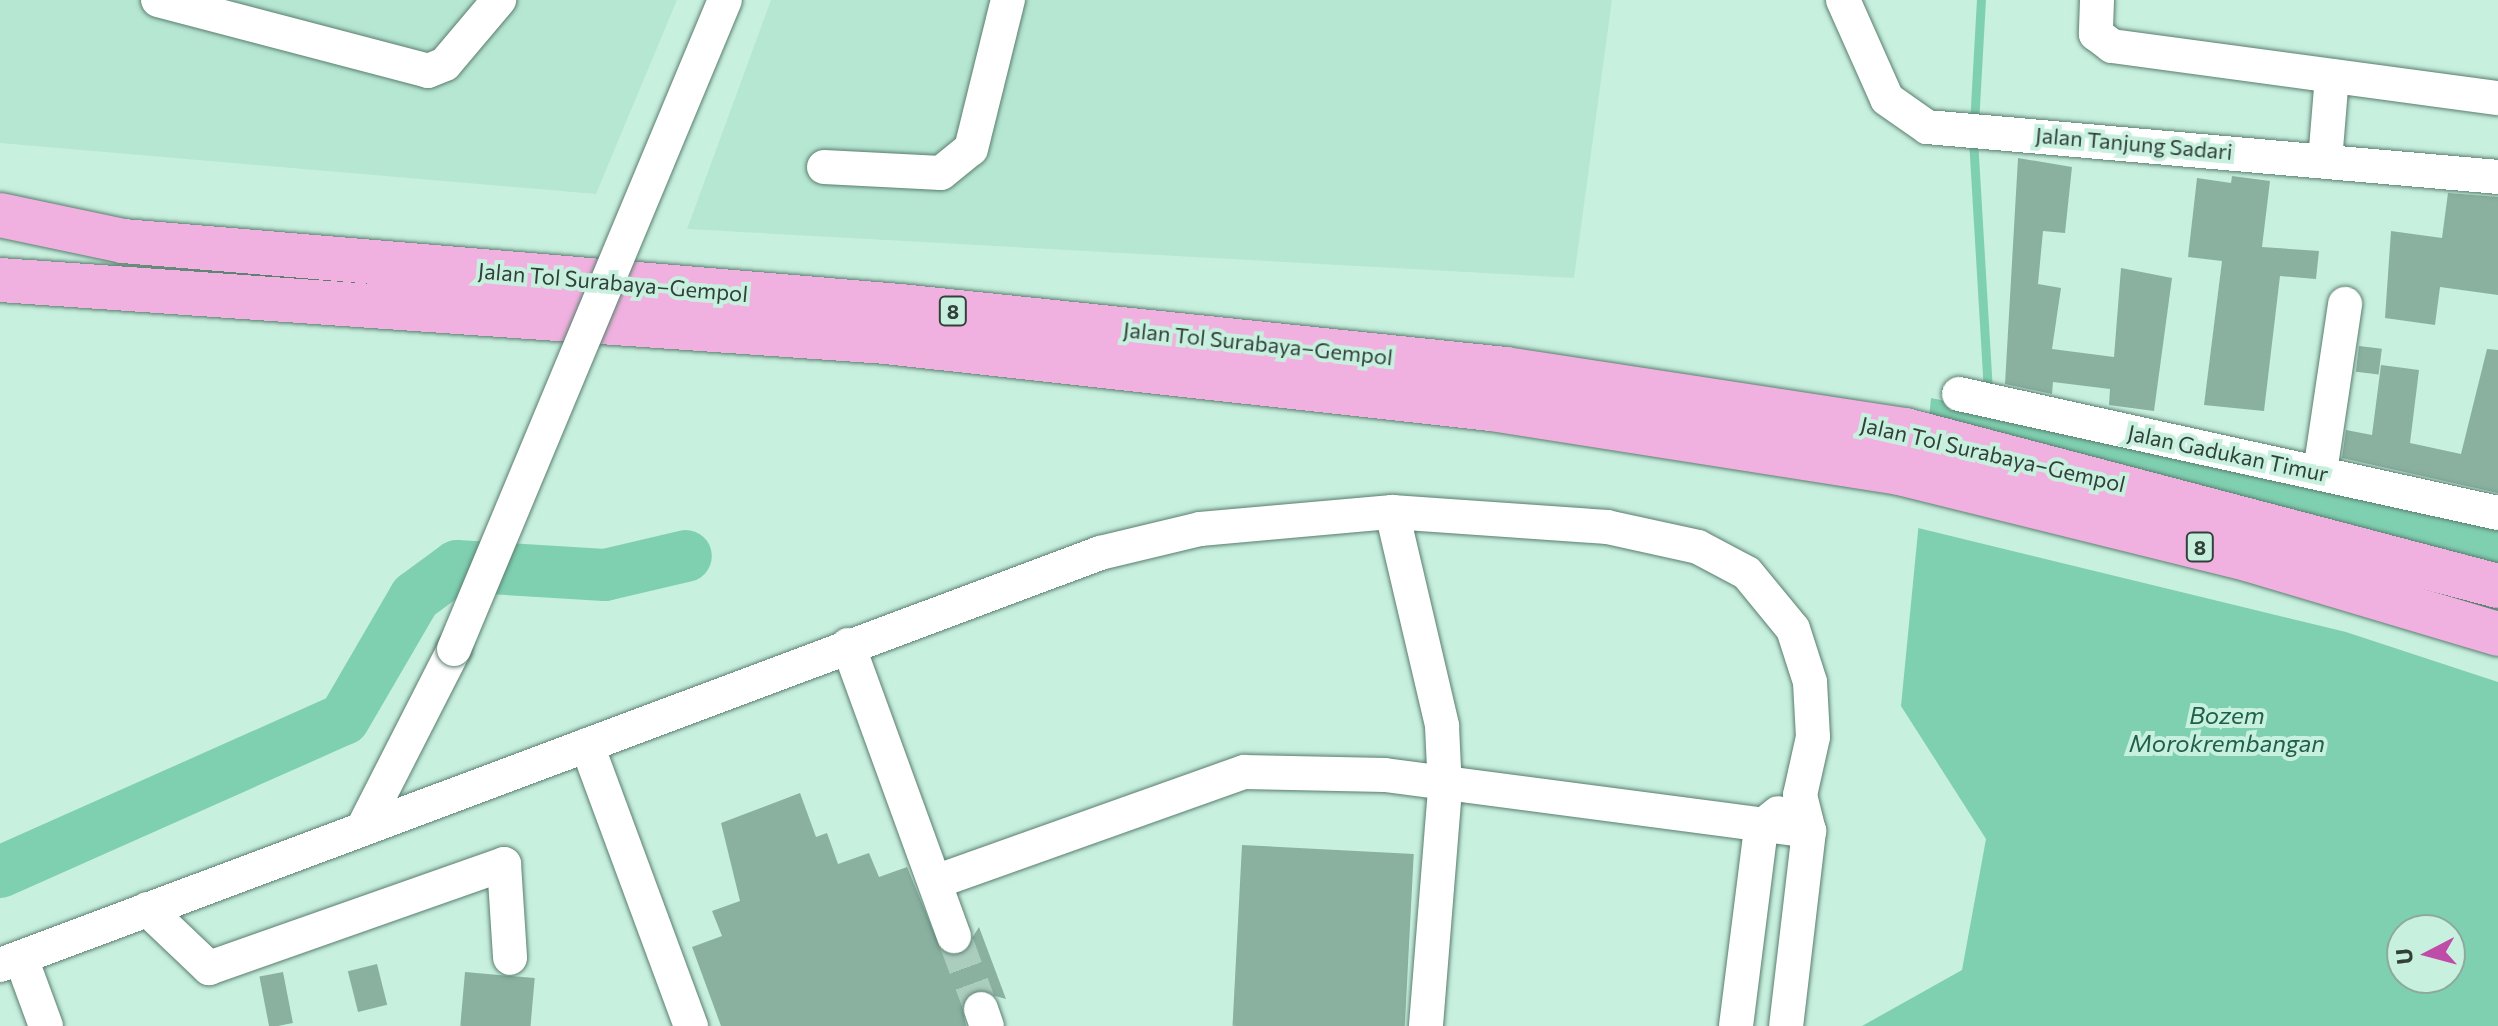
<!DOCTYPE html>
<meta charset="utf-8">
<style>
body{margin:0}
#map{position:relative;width:2498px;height:1026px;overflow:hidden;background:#c8f0df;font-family:Commissioner,sans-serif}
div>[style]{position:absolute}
.built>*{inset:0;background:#b6e7d2}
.water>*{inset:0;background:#7fd0b1}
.pier>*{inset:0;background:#c8f0df}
.stream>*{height:9px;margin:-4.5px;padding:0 4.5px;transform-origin:4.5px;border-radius:4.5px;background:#7fd0b1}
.river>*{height:52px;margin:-26px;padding:0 26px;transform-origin:26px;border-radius:26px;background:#7fd0b1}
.building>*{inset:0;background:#8ab0a0;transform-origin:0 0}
.minor-tunnel>*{height:34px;margin-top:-17px;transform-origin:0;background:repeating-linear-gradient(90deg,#aacdbe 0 34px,transparent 0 51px)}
.roads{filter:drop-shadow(0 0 2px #5a7e6f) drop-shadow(0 0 2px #5a7e6f)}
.minor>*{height:34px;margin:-17px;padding:0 17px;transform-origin:17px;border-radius:17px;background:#fff}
.highway>*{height:44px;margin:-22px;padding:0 22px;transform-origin:22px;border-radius:22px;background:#f1b1e0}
.bridges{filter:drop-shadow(0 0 2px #5a7e6f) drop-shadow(0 0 2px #5a7e6f)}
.minor-bridge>*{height:34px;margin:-17px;padding:0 17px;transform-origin:17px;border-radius:17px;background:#fff}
span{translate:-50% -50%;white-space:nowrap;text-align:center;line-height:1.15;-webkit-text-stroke:8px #c8f0df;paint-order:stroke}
.shield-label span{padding:2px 6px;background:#c8f0df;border:2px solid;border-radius:6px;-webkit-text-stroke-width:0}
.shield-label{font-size:20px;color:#31413a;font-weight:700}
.street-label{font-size:22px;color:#31413a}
.water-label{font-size:24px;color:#205f4a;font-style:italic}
.north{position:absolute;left:2386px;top:914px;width:80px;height:80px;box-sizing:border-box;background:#c8f0df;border:2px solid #8caa9d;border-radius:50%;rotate:264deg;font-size:22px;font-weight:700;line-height:32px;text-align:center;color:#31413a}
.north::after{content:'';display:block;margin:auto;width:28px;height:36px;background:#bf4ca7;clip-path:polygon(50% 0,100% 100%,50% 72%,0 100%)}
</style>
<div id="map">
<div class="built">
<div style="clip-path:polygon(0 0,677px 0,596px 194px,0 143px)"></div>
<div style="clip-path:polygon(771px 0,1612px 0,1574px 278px,687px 229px)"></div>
</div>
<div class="water">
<div style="clip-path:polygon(evenodd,1931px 398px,2498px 517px,2498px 1026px,1862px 1026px,1962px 970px,1986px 839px,1901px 706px,1931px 398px,2402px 930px,2450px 930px,2450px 978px,2402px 978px,2402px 930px)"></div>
</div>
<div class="pier">
<div style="clip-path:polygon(2109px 462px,2376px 531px,2498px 571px,2498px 682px,2346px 632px,1914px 527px,1920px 465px)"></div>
</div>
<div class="stream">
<div style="left:1974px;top:124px;width:124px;rotate:-86.8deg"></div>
<div style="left:1973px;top:139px;width:256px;rotate:86.6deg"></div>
</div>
<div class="river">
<div style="left:0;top:872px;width:376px;rotate:-24deg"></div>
<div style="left:344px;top:719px;width:141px;rotate:-59.8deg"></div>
<div style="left:415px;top:597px;width:52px;rotate:-36.4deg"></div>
<div style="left:457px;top:566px;width:148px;rotate:3.5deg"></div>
<div style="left:605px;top:575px;width:83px;rotate:-13.2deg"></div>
</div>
<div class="building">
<div style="clip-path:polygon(2018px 158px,2072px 167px,2065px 233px,2043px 231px,2038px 284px,2061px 288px,2052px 349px,2114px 357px,2121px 268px,2172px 278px,2154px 411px,2109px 405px,2110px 389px,2053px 382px,2052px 394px,2005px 384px)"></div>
<div style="clip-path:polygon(2232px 176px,2270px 181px,2262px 247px,2319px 251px,2316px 279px,2280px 276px,2264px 411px,2204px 405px,2222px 261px,2188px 257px,2197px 178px,2231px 183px)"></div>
<div style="clip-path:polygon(2448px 193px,2498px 197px,2498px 295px,2440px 287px,2435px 325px,2385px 318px,2391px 231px,2442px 238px)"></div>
<div style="left:2359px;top:346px;width:23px;height:26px;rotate:7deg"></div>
<div style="clip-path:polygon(2487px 349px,2498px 350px,2498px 493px,2342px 458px,2346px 430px,2372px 435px,2381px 365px,2419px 370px,2410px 443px,2461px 454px)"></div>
<div style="clip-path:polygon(800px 793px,816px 837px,827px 833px,838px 864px,869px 853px,879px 877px,907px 867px,942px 952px,962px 954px,979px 927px,1006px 999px,974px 990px,962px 1005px,966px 1026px,721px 1026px,692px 947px,722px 936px,712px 911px,740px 901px,721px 823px)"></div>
<div style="left:1242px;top:845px;width:172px;height:181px;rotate:3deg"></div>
<div style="left:377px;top:964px;width:42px;height:30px;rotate:76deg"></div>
<div style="left:283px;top:972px;width:52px;height:24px;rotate:79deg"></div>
<div style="left:465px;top:972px;width:70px;height:54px;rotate:5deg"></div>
</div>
<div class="minor-tunnel">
<div style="left:954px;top:936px;width:78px;rotate:69.7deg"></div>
</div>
<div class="roads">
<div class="minor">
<div style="left:158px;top:0;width:279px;rotate:14.7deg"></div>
<div style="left:428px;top:71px;width:18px;rotate:-22deg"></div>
<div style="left:445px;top:64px;width:84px;rotate:-49.8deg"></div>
<div style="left:1843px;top:0;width:108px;rotate:66deg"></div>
<div style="left:1887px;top:99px;width:49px;rotate:35deg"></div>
<div style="left:1927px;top:127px;width:573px;rotate:5deg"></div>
<div style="left:2097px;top:0;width:34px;rotate:92deg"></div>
<div style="left:2096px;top:34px;width:20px;rotate:37deg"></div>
<div style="left:2112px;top:46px;width:389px;rotate:7.7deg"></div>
<div style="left:2325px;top:161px;width:85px;rotate:-85.3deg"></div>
<div style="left:824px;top:167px;width:117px;rotate:2.9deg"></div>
<div style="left:941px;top:173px;width:38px;rotate:-39deg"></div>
<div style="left:971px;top:149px;width:154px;rotate:-76.1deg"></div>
<div style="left:1959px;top:394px;width:552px;rotate:12.45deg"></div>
<div style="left:2320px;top:472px;width:170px;rotate:-81.5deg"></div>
<div style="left:1392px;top:512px;width:220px;rotate:76.8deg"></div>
<div style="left:1442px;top:726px;width:63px;rotate:87.3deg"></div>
<div style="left:1445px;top:789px;width:238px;rotate:94.6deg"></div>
<div style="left:848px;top:645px;width:310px;rotate:70deg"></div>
<div style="left:587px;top:745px;width:300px;rotate:69.7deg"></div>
<div style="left:365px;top:824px;width:196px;rotate:-63deg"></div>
<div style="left:935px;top:882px;width:328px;rotate:-19.6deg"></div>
<div style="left:1244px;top:772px;width:141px;rotate:1.2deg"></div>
<div style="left:1385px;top:775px;width:428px;rotate:7.5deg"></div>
<div style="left:147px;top:909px;width:86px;rotate:43.6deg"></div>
<div style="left:209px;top:968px;width:313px;rotate:-19.4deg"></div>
<div style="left:504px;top:864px;width:94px;rotate:86.3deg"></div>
<div style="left:21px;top:958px;width:72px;rotate:69.8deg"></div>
<div style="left:0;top:965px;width:1175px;rotate:-20.53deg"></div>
<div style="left:1100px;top:553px;width:103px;rotate:-13.5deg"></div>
<div style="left:1200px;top:529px;width:193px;rotate:-5.1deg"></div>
<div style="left:1392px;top:512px;width:216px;rotate:4deg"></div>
<div style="left:1607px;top:527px;width:93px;rotate:12.4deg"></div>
<div style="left:1698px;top:547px;width:55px;rotate:28deg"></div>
<div style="left:1747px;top:573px;width:72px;rotate:50.6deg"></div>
<div style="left:1793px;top:629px;width:56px;rotate:72.2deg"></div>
<div style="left:1810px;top:682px;width:55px;rotate:86.9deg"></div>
<div style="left:1813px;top:737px;width:59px;rotate:102.6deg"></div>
<div style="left:1800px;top:795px;width:37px;rotate:76deg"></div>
<div style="left:1809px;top:831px;width:196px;rotate:96.7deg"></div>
<div style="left:981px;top:1009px;width:18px;rotate:71deg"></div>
<div style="left:1736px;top:1026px;width:201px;rotate:-82.8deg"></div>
<div style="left:1761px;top:827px;width:22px;rotate:-39deg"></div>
</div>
<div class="highway">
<div style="left:0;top:215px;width:126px;rotate:11.9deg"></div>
<div style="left:123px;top:241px;width:780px;rotate:4.78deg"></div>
<div style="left:900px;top:306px;width:609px;rotate:5.94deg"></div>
<div style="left:1506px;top:369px;width:404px;rotate:8.7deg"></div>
<div style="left:1905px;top:430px;width:613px;rotate:14.74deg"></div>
<div style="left:0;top:280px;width:888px;rotate:4deg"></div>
<div style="left:886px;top:342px;width:609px;rotate:6.32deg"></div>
<div style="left:1491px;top:409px;width:413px;rotate:8.9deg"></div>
<div style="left:1899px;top:473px;width:362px;rotate:13.9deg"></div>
<div style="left:2250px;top:560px;width:259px;rotate:16.6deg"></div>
</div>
</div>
<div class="bridges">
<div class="minor-bridge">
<div style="left:454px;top:649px;width:703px;rotate:-67.34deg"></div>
</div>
</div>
<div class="shield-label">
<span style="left:953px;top:311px">8</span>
<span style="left:2200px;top:547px">8</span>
</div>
<div class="street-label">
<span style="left:2134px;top:143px;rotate:5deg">Jalan Tanjung Sadari</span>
<span style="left:613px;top:282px;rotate:5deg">Jalan Tol Surabaya–Gempol</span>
<span style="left:1258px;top:343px;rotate:6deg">Jalan Tol Surabaya–Gempol</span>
<span style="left:2228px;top:453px;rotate:12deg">Jalan Gadukan Timur</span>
<span style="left:1993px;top:454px;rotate:13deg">Jalan Tol Surabaya–Gempol</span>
</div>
<div class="water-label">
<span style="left:2227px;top:729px">Bozem<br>Morokrembangan</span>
</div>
<div class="north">U</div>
</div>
